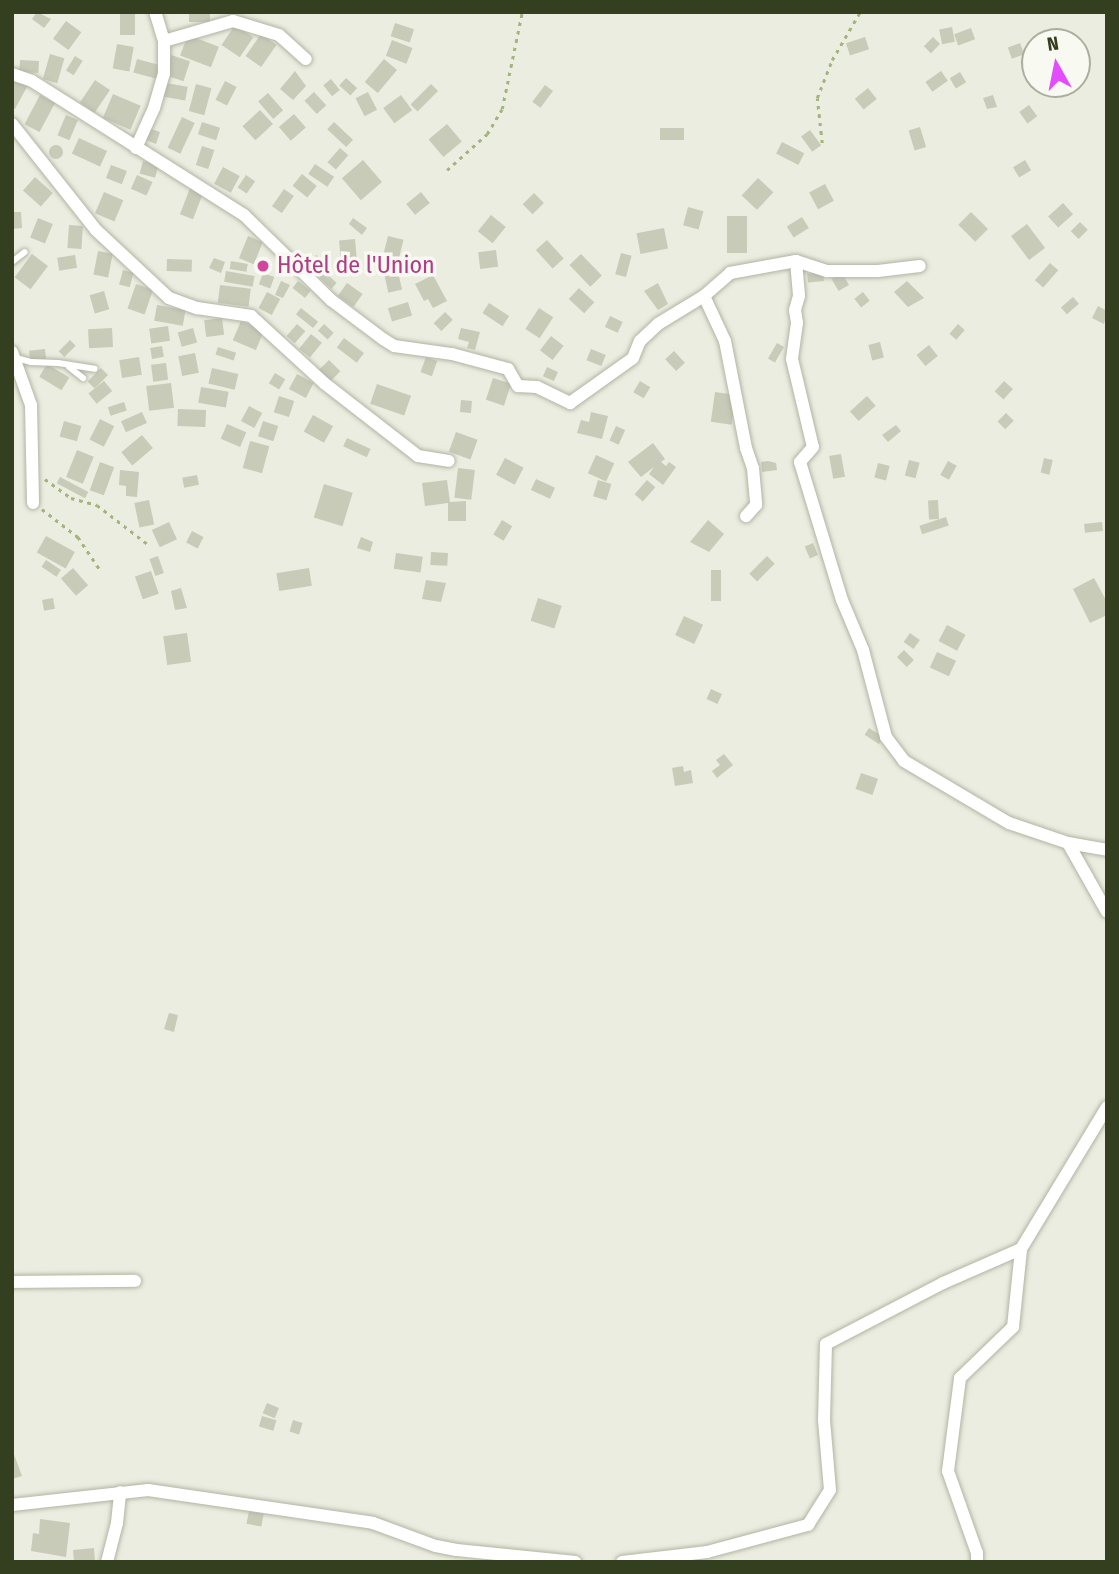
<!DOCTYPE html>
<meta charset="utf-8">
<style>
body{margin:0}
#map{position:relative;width:1119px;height:1574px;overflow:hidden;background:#ebede0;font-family:"Fira Sans Condensed",sans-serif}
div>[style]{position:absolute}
.building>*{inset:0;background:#c7cbb8;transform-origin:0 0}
.round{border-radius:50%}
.path>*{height:2.5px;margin-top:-1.25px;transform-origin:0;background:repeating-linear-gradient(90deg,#a4b47d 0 3.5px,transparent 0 8.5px)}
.roads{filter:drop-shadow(0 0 2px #b0b5a2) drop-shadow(0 0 2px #b0b5a2)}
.service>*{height:6px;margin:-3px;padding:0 3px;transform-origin:3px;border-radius:3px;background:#fff}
.minor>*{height:12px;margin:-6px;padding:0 6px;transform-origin:6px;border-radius:6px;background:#fff}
.dots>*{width:19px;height:19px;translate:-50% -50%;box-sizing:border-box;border:4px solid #f8f9f1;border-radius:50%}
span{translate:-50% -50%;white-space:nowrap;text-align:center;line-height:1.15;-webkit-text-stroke:7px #f8f9f1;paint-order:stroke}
.hotel-label{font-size:24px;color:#b23c85}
.left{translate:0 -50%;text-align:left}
.frame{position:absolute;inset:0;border:14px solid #343f1f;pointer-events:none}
.north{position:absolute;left:1021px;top:28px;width:70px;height:70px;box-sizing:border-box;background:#f8f9f1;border:2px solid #aaaf9d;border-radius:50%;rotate:351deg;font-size:19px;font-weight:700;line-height:28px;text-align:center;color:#343f1f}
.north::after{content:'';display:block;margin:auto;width:24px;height:32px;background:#e34cff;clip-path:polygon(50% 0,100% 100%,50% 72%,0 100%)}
</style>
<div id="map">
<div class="building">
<div style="clip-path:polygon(37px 12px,51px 19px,44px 28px,32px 19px)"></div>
<div style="left:120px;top:12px;width:15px;height:23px"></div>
<div style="left:189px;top:12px;width:21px;height:10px"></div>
<div style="left:66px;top:21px;width:19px;height:22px;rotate:36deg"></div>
<div style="left:395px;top:23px;width:20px;height:14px;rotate:18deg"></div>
<div style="left:235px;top:25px;width:22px;height:24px;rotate:34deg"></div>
<div style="left:952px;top:27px;width:15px;height:13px;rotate:79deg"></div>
<div style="left:971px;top:28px;width:12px;height:18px;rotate:70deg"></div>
<div style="left:261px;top:34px;width:19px;height:27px;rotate:35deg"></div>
<div style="left:188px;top:35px;width:33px;height:22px;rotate:21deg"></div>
<div style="left:865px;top:37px;width:13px;height:20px;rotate:72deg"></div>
<div style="left:933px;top:37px;width:10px;height:13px;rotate:45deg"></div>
<div style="left:392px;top:40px;width:22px;height:17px;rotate:21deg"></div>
<div style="left:1020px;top:43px;width:12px;height:13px;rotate:70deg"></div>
<div style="left:117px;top:44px;width:17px;height:25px;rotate:10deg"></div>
<div style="left:50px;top:54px;width:15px;height:26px;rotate:16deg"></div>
<div style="left:171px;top:55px;width:20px;height:21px;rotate:18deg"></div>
<div style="left:75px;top:56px;width:9px;height:17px;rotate:32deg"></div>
<div style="left:137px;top:59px;width:24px;height:14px;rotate:15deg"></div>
<div style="left:384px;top:59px;width:17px;height:30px;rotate:40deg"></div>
<div style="left:20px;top:60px;width:19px;height:12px;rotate:3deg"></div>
<div style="clip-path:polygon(295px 71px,306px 86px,293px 100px,280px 89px)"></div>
<div style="left:941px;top:71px;width:12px;height:19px;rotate:55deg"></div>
<div style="left:960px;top:72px;width:12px;height:12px;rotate:59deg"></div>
<div style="clip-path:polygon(12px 78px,28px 85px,15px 109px,12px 107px)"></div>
<div style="left:346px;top:78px;width:15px;height:10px;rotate:42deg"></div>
<div style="left:331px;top:79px;width:14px;height:10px;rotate:51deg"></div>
<div style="left:95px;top:80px;width:18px;height:27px;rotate:34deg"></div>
<div style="left:225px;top:81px;width:13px;height:21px;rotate:27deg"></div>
<div style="left:166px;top:83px;width:22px;height:14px;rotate:10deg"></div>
<div style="left:196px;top:84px;width:16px;height:28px;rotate:15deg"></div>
<div style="left:431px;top:84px;width:10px;height:29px;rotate:45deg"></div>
<div style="left:545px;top:85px;width:10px;height:21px;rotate:37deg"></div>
<div style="left:868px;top:88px;width:14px;height:17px;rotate:51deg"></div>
<div style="left:314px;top:92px;width:18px;height:13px;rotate:47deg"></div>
<div style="left:368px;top:92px;width:20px;height:14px;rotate:63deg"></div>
<div style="left:268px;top:93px;width:23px;height:13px;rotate:49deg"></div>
<div style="left:113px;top:94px;width:30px;height:26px;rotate:23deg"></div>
<div style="left:40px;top:95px;width:17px;height:33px;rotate:28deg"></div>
<div style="left:401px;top:95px;width:19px;height:22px;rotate:54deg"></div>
<div style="clip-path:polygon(993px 95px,997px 107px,987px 109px,983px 98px)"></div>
<div style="left:1029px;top:105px;width:14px;height:12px;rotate:54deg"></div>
<div style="left:260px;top:110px;width:19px;height:24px;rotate:47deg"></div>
<div style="left:294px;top:114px;width:18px;height:20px;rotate:49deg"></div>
<div style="left:66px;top:115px;width:13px;height:22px;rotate:23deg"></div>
<div style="left:182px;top:117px;width:14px;height:34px;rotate:25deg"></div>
<div style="left:202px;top:122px;width:19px;height:13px;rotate:18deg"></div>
<div style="left:334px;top:122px;width:26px;height:10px;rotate:43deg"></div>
<div style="left:447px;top:124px;width:23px;height:24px;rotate:50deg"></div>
<div style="left:920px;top:127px;width:21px;height:12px;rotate:73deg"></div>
<div style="left:684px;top:128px;width:12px;height:24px;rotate:90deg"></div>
<div style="clip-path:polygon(151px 129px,160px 132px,156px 144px,146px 140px)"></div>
<div style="left:810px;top:130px;width:19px;height:11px;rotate:54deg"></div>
<div style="left:79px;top:138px;width:31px;height:17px;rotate:25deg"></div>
<div style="left:782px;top:142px;width:25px;height:13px;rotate:27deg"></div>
<div class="round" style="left:49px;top:145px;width:14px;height:14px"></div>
<div style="left:202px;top:146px;width:13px;height:20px;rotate:18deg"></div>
<div style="left:340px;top:148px;width:11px;height:19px;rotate:41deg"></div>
<div style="left:363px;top:160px;width:29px;height:28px;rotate:49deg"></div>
<div style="left:1025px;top:160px;width:12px;height:14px;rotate:59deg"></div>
<div style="left:143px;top:161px;width:16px;height:13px;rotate:15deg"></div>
<div style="left:315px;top:164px;width:23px;height:12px;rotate:34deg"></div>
<div style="left:111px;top:165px;width:17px;height:14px;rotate:21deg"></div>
<div style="left:223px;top:167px;width:19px;height:19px;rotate:28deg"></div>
<div style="left:302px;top:174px;width:19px;height:15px;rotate:39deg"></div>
<div style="left:137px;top:175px;width:17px;height:15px;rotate:24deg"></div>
<div style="left:246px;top:175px;width:11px;height:15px;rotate:34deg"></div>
<div style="left:35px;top:177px;width:24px;height:18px;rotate:42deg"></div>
<div style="left:758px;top:178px;width:21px;height:24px;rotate:43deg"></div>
<div style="left:825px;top:184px;width:19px;height:18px;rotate:62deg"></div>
<div style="left:190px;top:188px;width:14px;height:28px;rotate:21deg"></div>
<div style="left:284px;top:189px;width:12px;height:21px;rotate:35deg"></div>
<div style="left:104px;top:192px;width:21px;height:23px;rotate:23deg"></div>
<div style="left:421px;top:192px;width:14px;height:19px;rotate:51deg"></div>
<div style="left:534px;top:193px;width:14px;height:16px;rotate:45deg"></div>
<div style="left:1063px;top:203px;width:15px;height:20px;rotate:48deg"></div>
<div style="left:688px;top:207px;width:16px;height:19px;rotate:15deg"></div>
<div style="clip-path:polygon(12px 212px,21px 212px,22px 228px,12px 229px)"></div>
<div style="left:971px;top:212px;width:24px;height:18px;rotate:45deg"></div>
<div style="left:491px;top:215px;width:19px;height:21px;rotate:39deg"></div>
<div style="left:727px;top:216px;width:20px;height:37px"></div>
<div style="left:802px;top:217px;width:13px;height:18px;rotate:58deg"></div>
<div style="left:38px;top:218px;width:16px;height:21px;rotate:22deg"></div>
<div style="clip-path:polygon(353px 218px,367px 228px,362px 235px,349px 224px)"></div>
<div style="left:1080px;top:222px;width:11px;height:13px;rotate:45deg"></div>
<div style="left:1027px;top:224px;width:30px;height:20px;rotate:53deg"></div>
<div style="left:69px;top:225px;width:14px;height:23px;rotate:4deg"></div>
<div style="left:664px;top:228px;width:21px;height:28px;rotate:79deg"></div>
<div style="left:248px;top:236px;width:16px;height:24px;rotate:22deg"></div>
<div style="left:388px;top:236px;width:16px;height:23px;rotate:14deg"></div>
<div style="left:355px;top:239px;width:22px;height:16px;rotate:85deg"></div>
<div style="left:547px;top:240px;width:25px;height:15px;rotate:48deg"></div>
<div style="left:496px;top:250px;width:17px;height:18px;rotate:83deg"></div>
<div style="left:98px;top:251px;width:15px;height:24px;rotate:11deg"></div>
<div style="left:621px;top:253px;width:11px;height:22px;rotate:15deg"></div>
<div style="left:32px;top:254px;width:20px;height:29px;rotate:37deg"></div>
<div style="left:581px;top:254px;width:30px;height:16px;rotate:46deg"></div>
<div style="left:75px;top:255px;width:13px;height:18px;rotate:81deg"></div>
<div style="left:316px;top:255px;width:14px;height:13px;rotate:30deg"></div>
<div style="clip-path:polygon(214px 258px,225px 262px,221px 273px,209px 268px)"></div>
<div style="left:167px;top:259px;width:25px;height:12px;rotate:2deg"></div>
<div style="left:231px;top:261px;width:17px;height:8px;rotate:10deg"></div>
<div style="left:1050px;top:263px;width:11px;height:23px;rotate:41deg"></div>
<div style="left:123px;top:270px;width:11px;height:15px;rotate:15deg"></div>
<div style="left:226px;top:271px;width:29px;height:11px;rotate:10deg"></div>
<div style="left:325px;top:272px;width:16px;height:8px;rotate:43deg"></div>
<div style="left:398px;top:272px;width:18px;height:14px;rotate:77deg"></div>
<div style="left:823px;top:272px;width:9px;height:16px;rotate:84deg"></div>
<div style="left:263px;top:273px;width:12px;height:12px;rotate:20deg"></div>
<div style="left:842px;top:273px;width:14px;height:12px;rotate:60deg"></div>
<div style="clip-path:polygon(433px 275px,447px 301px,433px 308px,428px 299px,424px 301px,415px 284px)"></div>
<div style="clip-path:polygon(281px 281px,290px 285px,283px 298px,275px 295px)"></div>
<div style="left:298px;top:281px;width:16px;height:9px;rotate:38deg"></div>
<div style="clip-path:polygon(907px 281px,924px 298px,908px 307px,894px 292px)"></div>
<div style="left:347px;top:283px;width:19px;height:16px;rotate:35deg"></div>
<div style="clip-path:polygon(658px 283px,668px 304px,658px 310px,644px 291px)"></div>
<div style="left:136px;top:284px;width:18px;height:26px;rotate:19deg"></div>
<div style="left:220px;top:285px;width:31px;height:18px;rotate:7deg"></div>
<div style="left:579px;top:288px;width:21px;height:15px;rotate:43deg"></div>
<div style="left:104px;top:291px;width:19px;height:15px;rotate:74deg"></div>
<div style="left:267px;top:292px;width:15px;height:18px;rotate:28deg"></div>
<div style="left:863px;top:292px;width:11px;height:11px;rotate:52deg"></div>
<div style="left:1073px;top:297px;width:9px;height:16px;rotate:49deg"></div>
<div style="left:408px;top:302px;width:14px;height:21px;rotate:73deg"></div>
<div style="left:489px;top:303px;width:24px;height:12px;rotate:33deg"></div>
<div style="left:157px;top:305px;width:29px;height:16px;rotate:10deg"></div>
<div style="clip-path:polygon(1098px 306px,1107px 311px,1104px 324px,1092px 318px)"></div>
<div style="left:301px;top:308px;width:22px;height:8px;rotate:39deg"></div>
<div style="left:539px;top:308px;width:17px;height:25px;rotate:33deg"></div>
<div style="left:445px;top:312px;width:11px;height:16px;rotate:45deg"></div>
<div style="left:610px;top:316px;width:14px;height:12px;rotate:25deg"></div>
<div style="left:222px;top:318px;width:17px;height:18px;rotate:83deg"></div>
<div style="left:241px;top:321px;width:25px;height:21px;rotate:23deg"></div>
<div style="left:297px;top:324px;width:11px;height:16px;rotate:41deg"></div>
<div style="left:324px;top:324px;width:13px;height:9px;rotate:42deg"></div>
<div style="left:958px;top:324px;width:9px;height:13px;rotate:41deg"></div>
<div style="left:168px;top:326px;width:15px;height:19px;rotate:82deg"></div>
<div style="left:112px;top:328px;width:19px;height:24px;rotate:87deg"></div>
<div style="left:193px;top:328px;width:15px;height:16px;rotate:74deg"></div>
<div style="clip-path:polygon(461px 328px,480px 332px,475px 350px,467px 348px,469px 342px,458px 339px)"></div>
<div style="left:311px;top:334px;width:14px;height:19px;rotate:39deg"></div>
<div style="left:551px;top:336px;width:16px;height:18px;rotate:38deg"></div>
<div style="left:344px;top:338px;width:25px;height:12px;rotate:37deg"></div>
<div style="left:70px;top:340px;width:8px;height:16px;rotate:45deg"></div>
<div style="left:880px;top:342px;width:16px;height:12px;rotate:76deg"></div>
<div style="left:777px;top:343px;width:8px;height:18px;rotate:30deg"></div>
<div style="left:929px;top:345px;width:14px;height:16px;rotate:51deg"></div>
<div style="left:162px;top:346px;width:11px;height:12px;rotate:80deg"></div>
<div style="left:218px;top:347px;width:19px;height:8px;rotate:18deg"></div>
<div style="left:45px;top:349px;width:10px;height:16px;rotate:84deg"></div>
<div style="left:591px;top:349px;width:16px;height:12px;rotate:22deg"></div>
<div style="left:674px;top:351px;width:16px;height:12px;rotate:47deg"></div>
<div style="left:195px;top:353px;width:20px;height:17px;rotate:79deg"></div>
<div style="left:139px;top:357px;width:18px;height:20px;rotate:81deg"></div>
<div style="left:426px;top:357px;width:12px;height:16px;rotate:20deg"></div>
<div style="left:329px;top:360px;width:16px;height:15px;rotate:45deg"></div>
<div style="left:166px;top:363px;width:17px;height:15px;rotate:83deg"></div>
<div style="left:47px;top:364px;width:26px;height:15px;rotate:31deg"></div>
<div style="left:547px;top:367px;width:12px;height:10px;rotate:24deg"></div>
<div style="left:101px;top:368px;width:10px;height:19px;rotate:45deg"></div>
<div style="left:212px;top:368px;width:27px;height:16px;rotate:13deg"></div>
<div style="left:275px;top:373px;width:12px;height:12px;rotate:31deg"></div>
<div style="left:297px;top:374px;width:19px;height:17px;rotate:28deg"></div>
<div style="left:493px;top:378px;width:19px;height:23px;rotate:18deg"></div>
<div style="left:104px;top:381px;width:13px;height:20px;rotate:51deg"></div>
<div style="left:640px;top:381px;width:12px;height:13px;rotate:31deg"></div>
<div style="left:1004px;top:381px;width:12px;height:14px;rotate:42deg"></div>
<div style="left:171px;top:383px;width:25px;height:25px;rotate:83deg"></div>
<div style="left:377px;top:384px;width:36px;height:21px;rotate:19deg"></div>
<div style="left:201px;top:387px;width:28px;height:16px;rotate:10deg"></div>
<div style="left:715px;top:392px;width:21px;height:30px;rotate:8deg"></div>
<div style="left:279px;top:396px;width:16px;height:17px;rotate:18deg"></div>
<div style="left:867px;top:396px;width:13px;height:23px;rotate:48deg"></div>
<div style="left:461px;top:400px;width:11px;height:12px;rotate:5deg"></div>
<div style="left:124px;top:402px;width:9px;height:17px;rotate:72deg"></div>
<div style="left:249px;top:406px;width:15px;height:17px;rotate:28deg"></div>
<div style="left:178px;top:409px;width:28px;height:17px;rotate:2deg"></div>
<div style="left:142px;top:412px;width:12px;height:23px;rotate:66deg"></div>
<div style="clip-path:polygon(591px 412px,608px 416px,602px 439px,577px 433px,581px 420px,589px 422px)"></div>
<div style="left:1006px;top:413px;width:11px;height:12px;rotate:45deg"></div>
<div style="left:313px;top:415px;width:23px;height:19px;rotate:29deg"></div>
<div style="left:100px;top:419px;width:16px;height:23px;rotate:27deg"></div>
<div style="left:64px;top:421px;width:18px;height:16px;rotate:16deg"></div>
<div style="left:263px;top:421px;width:16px;height:16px;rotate:18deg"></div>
<div style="left:227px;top:424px;width:21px;height:16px;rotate:23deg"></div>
<div style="clip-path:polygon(896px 425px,901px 431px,888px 442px,882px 435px)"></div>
<div style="left:616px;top:426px;width:10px;height:16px;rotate:24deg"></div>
<div style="left:456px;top:432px;width:23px;height:21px;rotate:20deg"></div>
<div style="left:142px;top:435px;width:17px;height:27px;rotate:50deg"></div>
<div style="left:347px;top:438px;width:26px;height:9px;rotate:25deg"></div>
<div style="left:250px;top:441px;width:20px;height:28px;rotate:15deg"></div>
<div style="clip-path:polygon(653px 443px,665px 459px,661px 462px,666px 466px,669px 462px,676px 467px,663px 485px,649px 474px,654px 467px,641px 477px,628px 462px)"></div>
<div style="left:77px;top:450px;width:18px;height:29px;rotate:22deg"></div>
<div style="left:841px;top:454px;width:23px;height:12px;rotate:80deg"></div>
<div style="left:596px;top:455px;width:20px;height:20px;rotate:24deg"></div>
<div style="left:505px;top:458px;width:21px;height:19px;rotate:28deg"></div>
<div style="left:1044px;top:458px;width:9px;height:15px;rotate:13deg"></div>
<div style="left:909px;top:460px;width:11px;height:16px;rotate:15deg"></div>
<div style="clip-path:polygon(768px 461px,776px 463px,777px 470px,762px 472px,761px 462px)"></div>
<div style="left:948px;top:461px;width:10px;height:16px;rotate:29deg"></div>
<div style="left:100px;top:462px;width:15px;height:30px;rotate:20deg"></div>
<div style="left:878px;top:463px;width:12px;height:15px;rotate:14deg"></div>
<div style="left:458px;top:468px;width:17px;height:30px;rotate:7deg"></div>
<div style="clip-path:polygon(120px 470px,139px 472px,137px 497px,126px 496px,126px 486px,119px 485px)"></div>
<div style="left:197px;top:475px;width:10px;height:15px;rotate:79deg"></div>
<div style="left:60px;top:477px;width:32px;height:7px;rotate:28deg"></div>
<div style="left:536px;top:479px;width:21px;height:12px;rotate:25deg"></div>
<div style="clip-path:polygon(447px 480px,450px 502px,466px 501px,466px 521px,448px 521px,448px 503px,425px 506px,422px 483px)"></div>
<div style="left:598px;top:480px;width:14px;height:17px;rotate:17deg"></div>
<div style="left:647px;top:480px;width:11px;height:19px;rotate:41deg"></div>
<div style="left:324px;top:484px;width:30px;height:35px;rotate:17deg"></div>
<div style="left:149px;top:500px;width:25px;height:15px;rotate:78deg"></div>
<div style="left:938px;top:500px;width:19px;height:10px;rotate:87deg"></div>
<div style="left:946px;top:517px;width:9px;height:28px;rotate:72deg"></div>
<div style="left:502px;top:520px;width:12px;height:17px;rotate:31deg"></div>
<div style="clip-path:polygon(708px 520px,724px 534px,709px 552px,690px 542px)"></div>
<div style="left:169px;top:522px;width:19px;height:19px;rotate:65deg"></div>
<div style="left:1102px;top:522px;width:9px;height:18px;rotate:84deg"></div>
<div style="left:192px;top:531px;width:13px;height:13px;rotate:27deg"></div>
<div style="left:46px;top:536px;width:33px;height:19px;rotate:29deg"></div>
<div style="clip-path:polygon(361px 537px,373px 542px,370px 552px,357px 548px)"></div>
<div style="left:813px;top:543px;width:13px;height:9px;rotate:67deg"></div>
<div style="left:431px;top:552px;width:17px;height:13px;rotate:3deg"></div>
<div style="left:396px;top:553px;width:27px;height:16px;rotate:8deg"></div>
<div style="left:158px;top:556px;width:18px;height:9px;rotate:71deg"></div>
<div style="left:767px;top:556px;width:11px;height:25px;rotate:45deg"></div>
<div style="left:46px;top:560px;width:18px;height:8px;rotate:34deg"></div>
<div style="left:73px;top:568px;width:23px;height:16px;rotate:49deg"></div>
<div style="left:309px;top:568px;width:18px;height:33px;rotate:81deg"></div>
<div style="left:711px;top:570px;width:10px;height:31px"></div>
<div style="left:151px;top:571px;width:24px;height:17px;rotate:71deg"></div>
<div style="clip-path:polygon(1094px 578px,1107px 602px,1107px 615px,1090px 623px,1073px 589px)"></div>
<div style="clip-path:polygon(426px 580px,446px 583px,441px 602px,422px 599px)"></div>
<div style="clip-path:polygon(181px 588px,187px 608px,175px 610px,171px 591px)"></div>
<div style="left:53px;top:598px;width:11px;height:11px;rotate:80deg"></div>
<div style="left:538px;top:598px;width:25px;height:24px;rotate:18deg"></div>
<div style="left:684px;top:616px;width:21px;height:21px;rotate:25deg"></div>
<div style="left:947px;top:625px;width:21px;height:18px;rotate:28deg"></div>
<div style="left:187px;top:633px;width:29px;height:24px;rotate:82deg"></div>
<div style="left:910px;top:633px;width:12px;height:11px;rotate:35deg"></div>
<div style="left:904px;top:650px;width:14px;height:10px;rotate:45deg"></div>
<div style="left:937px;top:652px;width:21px;height:17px;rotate:25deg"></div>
<div style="left:711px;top:689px;width:12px;height:11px;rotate:24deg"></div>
<div style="left:869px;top:728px;width:17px;height:8px;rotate:33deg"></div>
<div style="clip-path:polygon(724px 754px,733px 765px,717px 778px,712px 771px,720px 765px,716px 760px)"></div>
<div style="clip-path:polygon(683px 766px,684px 772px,691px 770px,693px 783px,675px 786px,672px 768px)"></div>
<div style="left:861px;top:773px;width:18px;height:17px;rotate:19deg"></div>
<div style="clip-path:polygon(169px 1013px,178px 1015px,174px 1032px,164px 1029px)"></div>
<div style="left:267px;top:1403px;width:13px;height:11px;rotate:23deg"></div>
<div style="left:262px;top:1416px;width:15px;height:11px;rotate:16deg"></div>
<div style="left:293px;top:1420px;width:10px;height:12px;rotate:17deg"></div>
<div style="clip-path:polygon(12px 1449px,22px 1476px,12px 1479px)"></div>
<div style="left:249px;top:1511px;width:15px;height:13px;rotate:11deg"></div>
<div style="clip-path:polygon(40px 1519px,70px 1523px,66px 1557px,31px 1551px,33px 1533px,39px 1534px)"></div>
<div style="clip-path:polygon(94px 1548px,95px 1562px,74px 1562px,73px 1550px)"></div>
</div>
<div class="path">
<div style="left:822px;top:143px;width:45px;rotate:-96.3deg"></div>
<div style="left:817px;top:98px;width:41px;rotate:-68.5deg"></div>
<div style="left:832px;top:60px;width:56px;rotate:-59.7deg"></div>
<div style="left:447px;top:170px;width:54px;rotate:-42deg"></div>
<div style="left:487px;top:134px;width:29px;rotate:-59deg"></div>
<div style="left:502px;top:109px;width:99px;rotate:-78.3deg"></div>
<div style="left:45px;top:479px;width:32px;rotate:36deg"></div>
<div style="left:71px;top:498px;width:27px;rotate:15deg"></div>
<div style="left:97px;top:505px;width:67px;rotate:37.7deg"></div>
<div style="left:42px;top:509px;width:46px;rotate:37.9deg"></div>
<div style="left:78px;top:537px;width:40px;rotate:56deg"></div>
</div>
<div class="roads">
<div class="service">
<div style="left:12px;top:262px;width:16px;rotate:-38deg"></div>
<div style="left:16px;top:358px;width:16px;rotate:15deg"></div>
<div style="left:31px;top:362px;width:27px;rotate:2deg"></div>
<div style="left:58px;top:363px;width:37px;rotate:9deg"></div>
<div style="left:69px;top:367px;width:18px;rotate:38deg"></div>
</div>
<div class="minor">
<div style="left:164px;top:41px;width:72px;rotate:-16.2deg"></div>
<div style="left:233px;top:21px;width:48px;rotate:16.9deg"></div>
<div style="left:279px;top:35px;width:36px;rotate:42deg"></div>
<div style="left:12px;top:74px;width:21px;rotate:19deg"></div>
<div style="left:32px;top:81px;width:251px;rotate:32.3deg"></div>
<div style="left:244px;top:215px;width:122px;rotate:44.3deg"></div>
<div style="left:331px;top:300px;width:65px;rotate:36.9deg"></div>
<div style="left:383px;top:339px;width:13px;rotate:32deg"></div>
<div style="left:394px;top:346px;width:59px;rotate:7.9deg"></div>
<div style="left:452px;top:354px;width:58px;rotate:15deg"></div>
<div style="left:508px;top:369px;width:20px;rotate:60deg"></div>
<div style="left:518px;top:386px;width:19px;rotate:3deg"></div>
<div style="left:537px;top:387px;width:37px;rotate:26deg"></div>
<div style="left:570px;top:403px;width:77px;rotate:-35.5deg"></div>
<div style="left:633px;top:358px;width:18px;rotate:-68deg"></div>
<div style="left:640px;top:341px;width:25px;rotate:-43deg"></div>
<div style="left:658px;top:324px;width:54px;rotate:-31.3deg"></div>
<div style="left:704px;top:296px;width:35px;rotate:-41deg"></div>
<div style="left:730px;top:273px;width:67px;rotate:-10.3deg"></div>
<div style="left:796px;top:261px;width:33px;rotate:18deg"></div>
<div style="left:827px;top:271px;width:51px"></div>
<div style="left:878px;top:271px;width:42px;rotate:-6.8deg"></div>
<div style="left:12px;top:124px;width:135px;rotate:51.6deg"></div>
<div style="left:96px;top:230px;width:100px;rotate:43deg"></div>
<div style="left:169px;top:298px;width:30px;rotate:20deg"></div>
<div style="left:197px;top:308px;width:55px;rotate:8.4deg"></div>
<div style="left:251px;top:316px;width:99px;rotate:42.5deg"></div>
<div style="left:324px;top:383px;width:119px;rotate:37.8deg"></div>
<div style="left:418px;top:456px;width:31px;rotate:9deg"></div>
<div style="left:136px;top:148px;width:44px;rotate:-65.8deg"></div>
<div style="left:154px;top:108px;width:35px;rotate:-74deg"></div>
<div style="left:164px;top:74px;width:33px;rotate:-90deg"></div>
<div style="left:164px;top:41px;width:30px;rotate:-107deg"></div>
<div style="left:796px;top:261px;width:35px;rotate:85deg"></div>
<div style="left:799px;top:296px;width:15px;rotate:106deg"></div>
<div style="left:795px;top:310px;width:13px;rotate:81deg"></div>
<div style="left:797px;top:323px;width:36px;rotate:98deg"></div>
<div style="left:792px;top:359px;width:90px;rotate:76.6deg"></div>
<div style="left:813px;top:447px;width:20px;rotate:131deg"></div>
<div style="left:800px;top:462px;width:144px;rotate:73.1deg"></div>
<div style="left:842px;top:600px;width:54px;rotate:67.2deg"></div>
<div style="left:863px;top:650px;width:90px;rotate:75.2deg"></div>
<div style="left:886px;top:737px;width:30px;rotate:53deg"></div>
<div style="left:904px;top:761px;width:122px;rotate:30.6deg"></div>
<div style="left:1009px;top:823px;width:62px;rotate:18.7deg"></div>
<div style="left:1068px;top:843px;width:40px;rotate:10deg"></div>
<div style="left:704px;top:296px;width:50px;rotate:65deg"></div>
<div style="left:725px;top:341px;width:109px;rotate:78.9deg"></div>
<div style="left:746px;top:448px;width:21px;rotate:71deg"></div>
<div style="left:753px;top:468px;width:37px;rotate:85deg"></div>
<div style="left:756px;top:505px;width:15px;rotate:132deg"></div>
<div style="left:12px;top:352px;width:56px;rotate:70.3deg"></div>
<div style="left:31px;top:405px;width:98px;rotate:88.8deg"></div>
<div style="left:1068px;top:843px;width:79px;rotate:60.5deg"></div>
<div style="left:12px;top:1282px;width:123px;rotate:-0.5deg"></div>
<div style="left:12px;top:1505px;width:137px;rotate:-6.3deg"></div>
<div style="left:148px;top:1490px;width:227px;rotate:8.3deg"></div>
<div style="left:373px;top:1523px;width:67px;rotate:20.1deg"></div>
<div style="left:436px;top:1546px;width:21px;rotate:11deg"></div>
<div style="left:457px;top:1550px;width:119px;rotate:5.8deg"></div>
<div style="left:107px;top:1562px;width:40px;rotate:-75.6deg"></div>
<div style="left:117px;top:1523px;width:31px;rotate:-84deg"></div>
<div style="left:622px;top:1562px;width:86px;rotate:-6.7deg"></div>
<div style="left:707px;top:1552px;width:105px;rotate:-15deg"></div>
<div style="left:808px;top:1525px;width:41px;rotate:-57.8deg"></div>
<div style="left:830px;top:1490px;width:70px;rotate:-94.9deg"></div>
<div style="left:824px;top:1420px;width:76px;rotate:-88.5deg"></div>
<div style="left:826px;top:1344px;width:132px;rotate:-27.5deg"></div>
<div style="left:943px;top:1283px;width:85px;rotate:-23.6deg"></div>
<div style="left:977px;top:1562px;width:9px;rotate:-90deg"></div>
<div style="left:977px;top:1553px;width:87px;rotate:-109.5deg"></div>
<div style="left:948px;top:1471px;width:94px;rotate:-82.6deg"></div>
<div style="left:960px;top:1378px;width:74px;rotate:-43.9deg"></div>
<div style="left:1013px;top:1327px;width:78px;rotate:-84.1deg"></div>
<div style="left:1021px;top:1249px;width:166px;rotate:-58.8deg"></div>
</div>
</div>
<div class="dots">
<div style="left:263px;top:266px;background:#d1479c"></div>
</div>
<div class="hotel-label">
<span class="left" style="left:277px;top:266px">Hôtel de l'Union</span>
</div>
<div class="frame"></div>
<div class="north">N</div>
</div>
